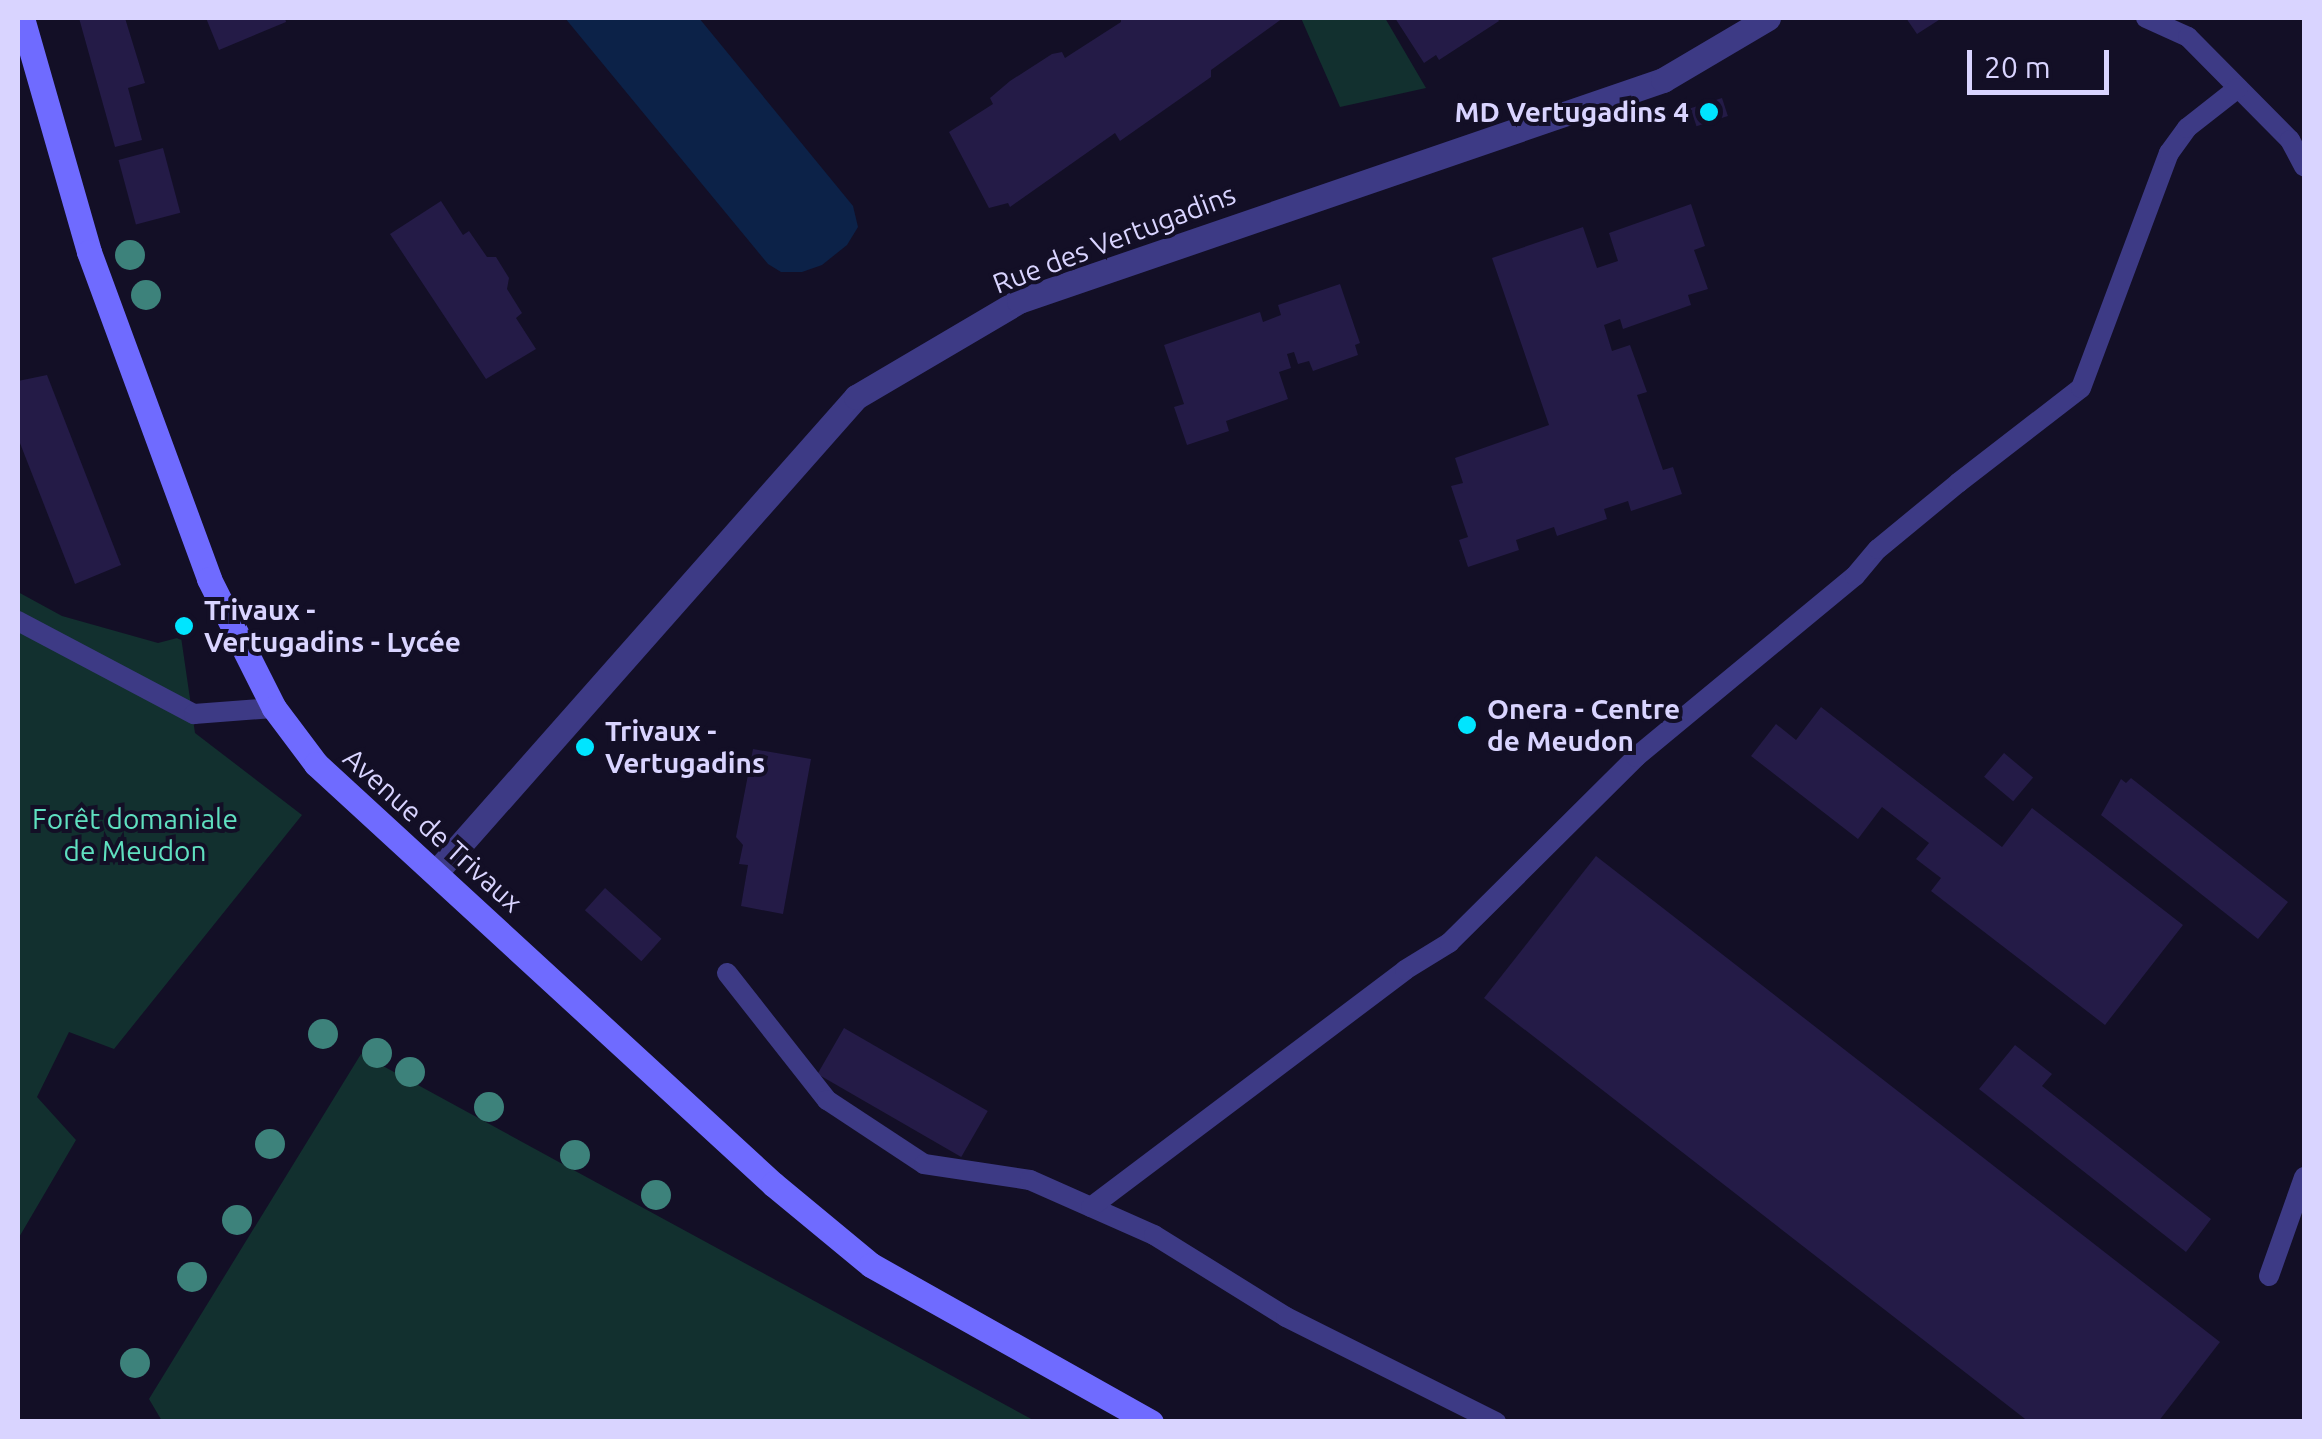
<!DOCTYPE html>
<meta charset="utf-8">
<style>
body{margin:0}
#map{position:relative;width:2322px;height:1439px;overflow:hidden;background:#130f26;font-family:Ubuntu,sans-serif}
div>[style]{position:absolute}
.green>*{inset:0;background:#12302f}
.water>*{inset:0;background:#0c2248}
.building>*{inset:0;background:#241b47;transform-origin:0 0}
.lane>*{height:20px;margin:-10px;padding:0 10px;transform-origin:10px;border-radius:10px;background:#3d3a85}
.street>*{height:25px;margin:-12.5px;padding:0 12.5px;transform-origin:12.5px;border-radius:12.5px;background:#3d3a85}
.secondary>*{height:25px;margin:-12.5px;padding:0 12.5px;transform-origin:12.5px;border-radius:12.5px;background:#6f6bff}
.trees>*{width:30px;height:30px;margin:-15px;border-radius:50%;background:#3d827b}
.dots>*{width:28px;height:28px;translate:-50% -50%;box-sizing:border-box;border:5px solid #130f26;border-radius:50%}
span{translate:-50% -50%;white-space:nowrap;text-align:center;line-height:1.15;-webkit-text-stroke:8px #130f26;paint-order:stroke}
.poi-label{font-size:28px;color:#d9d4ff;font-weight:700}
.right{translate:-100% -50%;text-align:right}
.left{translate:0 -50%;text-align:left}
.street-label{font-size:28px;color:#d9d4ff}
.park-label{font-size:28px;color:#5fe0c0}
.frame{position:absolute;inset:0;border:20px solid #d9d4ff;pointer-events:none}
.scale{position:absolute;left:1967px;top:50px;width:142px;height:45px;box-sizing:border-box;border:5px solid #d9d4ff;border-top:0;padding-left:12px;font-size:30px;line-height:35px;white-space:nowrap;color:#d9d4ff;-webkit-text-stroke:8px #130f26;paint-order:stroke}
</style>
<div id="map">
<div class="green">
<div style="clip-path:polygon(1301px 18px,1385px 18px,1426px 88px,1340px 107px)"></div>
<div style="clip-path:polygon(18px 592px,62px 616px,158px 643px,181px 637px,195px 733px,302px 815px,114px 1049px,69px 1032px,37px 1097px,76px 1140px,18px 1239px)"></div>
<div style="clip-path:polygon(361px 1054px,579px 1173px,1035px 1421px,162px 1421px,149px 1399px)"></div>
</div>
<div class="water">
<div style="clip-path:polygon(565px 18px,699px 18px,853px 206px,858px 227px,847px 245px,822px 265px,802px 272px,781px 272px,768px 264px)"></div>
</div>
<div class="building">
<div style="clip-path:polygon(79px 18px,125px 18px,145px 83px,128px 88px,142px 140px,115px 147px)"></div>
<div style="clip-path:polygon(206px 18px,285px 18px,286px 22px,219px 50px)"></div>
<div style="clip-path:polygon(1121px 18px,1283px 18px,1211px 70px,1211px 77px,1120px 141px,1115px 133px,1010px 207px,1008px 203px,989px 208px,949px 132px,993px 104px,990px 98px,1010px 81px,1052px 54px,1062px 52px,1065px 58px,1121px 22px)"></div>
<div style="clip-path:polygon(1395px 18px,1497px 18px,1499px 21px,1439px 60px,1436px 55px,1424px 63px)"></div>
<div style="clip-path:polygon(1906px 18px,1942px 18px,1917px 34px)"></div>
<div style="left:1722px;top:98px;width:19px;height:33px;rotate:72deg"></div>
<div style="left:163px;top:148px;width:67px;height:46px;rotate:75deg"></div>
<div style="clip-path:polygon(441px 201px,463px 235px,469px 231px,487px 257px,496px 257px,509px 278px,507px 289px,522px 313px,516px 318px,536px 349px,486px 379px,390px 234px)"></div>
<div style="clip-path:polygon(1691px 204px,1705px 246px,1694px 250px,1708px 289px,1688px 295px,1691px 305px,1623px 329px,1620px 319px,1604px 325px,1612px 351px,1630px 345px,1647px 392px,1637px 395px,1663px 470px,1673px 467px,1682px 494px,1631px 511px,1628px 501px,1604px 509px,1607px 519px,1557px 536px,1554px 527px,1516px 540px,1519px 550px,1468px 567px,1459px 540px,1468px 537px,1451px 486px,1463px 483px,1455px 458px,1549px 425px,1492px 258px,1583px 227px,1597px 268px,1618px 261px,1609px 233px)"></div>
<div style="clip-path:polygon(1340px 284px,1360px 343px,1355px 345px,1358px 355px,1313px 371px,1309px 361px,1298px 364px,1294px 352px,1287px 354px,1291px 368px,1279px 372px,1288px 399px,1226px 421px,1229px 431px,1187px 445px,1174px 407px,1184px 404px,1164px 345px,1260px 312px,1263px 322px,1281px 315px,1278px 305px)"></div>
<div style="clip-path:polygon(47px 375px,121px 565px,75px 584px,18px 438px,18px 381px)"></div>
<div style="clip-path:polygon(1821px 707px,2002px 847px,2032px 808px,2183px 925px,2105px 1025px,1931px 891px,1941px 878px,1916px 859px,1929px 843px,1882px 807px,1858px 839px,1751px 756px,1776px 724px,1796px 740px)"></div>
<div style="clip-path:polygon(753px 749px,811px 759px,783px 914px,741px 906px,748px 865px,739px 864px,743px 845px,736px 837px)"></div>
<div style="left:2004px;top:753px;width:38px;height:31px;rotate:40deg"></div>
<div style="clip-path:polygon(2131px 778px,2288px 902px,2258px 939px,2101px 815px,2121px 779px,2126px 783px)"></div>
<div style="clip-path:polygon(1596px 856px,2220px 1342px,2158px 1422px,2029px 1422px,1484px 998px)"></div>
<div style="left:605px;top:888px;width:76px;height:30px;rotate:42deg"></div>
<div style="left:844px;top:1028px;width:166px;height:53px;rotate:30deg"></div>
<div style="clip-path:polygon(2015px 1045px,2052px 1074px,2042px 1086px,2211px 1219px,2186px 1252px,1979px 1089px)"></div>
</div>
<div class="lane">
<div style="left:2146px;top:18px;width:46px;rotate:24.3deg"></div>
<div style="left:2188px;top:37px;width:145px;rotate:45.3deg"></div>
<div style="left:2290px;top:140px;width:30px;rotate:62deg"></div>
<div style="left:18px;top:621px;width:199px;rotate:27.9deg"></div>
<div style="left:194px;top:714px;width:80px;rotate:-4.3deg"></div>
<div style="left:727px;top:973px;width:162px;rotate:51.8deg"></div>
<div style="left:827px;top:1100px;width:116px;rotate:33.4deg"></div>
<div style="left:924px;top:1164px;width:107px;rotate:8.6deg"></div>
<div style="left:1030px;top:1180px;width:136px;rotate:23.9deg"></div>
<div style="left:1154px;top:1235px;width:155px;rotate:31.8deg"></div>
<div style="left:1286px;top:1317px;width:235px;rotate:26.6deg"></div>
<div style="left:1091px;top:1207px;width:393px;rotate:-37deg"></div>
<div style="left:1405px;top:970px;width:52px;rotate:-31.5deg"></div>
<div style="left:1449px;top:943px;width:264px;rotate:-44.8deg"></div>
<div style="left:1636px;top:757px;width:284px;rotate:-39.6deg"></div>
<div style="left:1855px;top:576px;width:35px;rotate:-50deg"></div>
<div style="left:1878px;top:549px;width:104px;rotate:-39.5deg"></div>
<div style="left:1958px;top:483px;width:155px;rotate:-37.7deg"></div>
<div style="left:2081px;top:388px;width:251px;rotate:-69.5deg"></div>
<div style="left:2169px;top:153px;width:31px;rotate:-54deg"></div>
<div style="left:2187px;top:128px;width:65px;rotate:-38.1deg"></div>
<div style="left:2269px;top:1276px;width:105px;rotate:-70.5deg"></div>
</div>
<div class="street">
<div style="left:437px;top:871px;width:633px;rotate:-48.52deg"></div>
<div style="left:856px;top:397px;width:189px;rotate:-30.5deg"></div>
<div style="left:1019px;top:301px;width:681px;rotate:-18.94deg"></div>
<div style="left:1663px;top:80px;width:122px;rotate:-30.6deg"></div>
</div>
<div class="secondary">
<div style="left:22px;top:18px;width:243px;rotate:74deg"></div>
<div style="left:89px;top:252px;width:348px;rotate:69.8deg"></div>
<div style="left:209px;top:579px;width:144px;rotate:63.3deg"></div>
<div style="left:274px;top:708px;width:70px;rotate:53.1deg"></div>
<div style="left:316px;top:764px;width:621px;rotate:42.58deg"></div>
<div style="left:773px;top:1184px;width:127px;rotate:39.6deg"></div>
<div style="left:871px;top:1265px;width:321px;rotate:29.3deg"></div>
</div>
<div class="trees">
<div style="left:130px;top:255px"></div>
<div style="left:146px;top:295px"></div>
<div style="left:323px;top:1034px"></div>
<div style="left:377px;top:1053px"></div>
<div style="left:410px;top:1072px"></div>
<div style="left:489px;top:1107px"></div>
<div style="left:270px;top:1144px"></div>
<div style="left:575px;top:1155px"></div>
<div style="left:656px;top:1195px"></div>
<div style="left:237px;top:1220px"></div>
<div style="left:192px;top:1277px"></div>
<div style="left:135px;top:1363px"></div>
</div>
<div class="dots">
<div style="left:1709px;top:112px;background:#00e5ff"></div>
<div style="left:184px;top:626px;background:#00e5ff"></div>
<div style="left:1467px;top:725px;background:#00e5ff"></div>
<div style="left:585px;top:747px;background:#00e5ff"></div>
</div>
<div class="poi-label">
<span class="right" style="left:1689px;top:112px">MD Vertugadins 4</span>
<span class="left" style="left:204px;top:626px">Trivaux -<br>Vertugadins - Lycée</span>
<span class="left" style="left:1487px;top:725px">Onera - Centre<br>de Meudon</span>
<span class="left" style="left:605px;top:747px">Trivaux -<br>Vertugadins</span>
</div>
<div class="street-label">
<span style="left:1114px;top:239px;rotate:-21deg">Rue des Vertugadins</span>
<span style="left:433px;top:830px;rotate:42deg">Avenue de Trivaux</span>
</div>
<div class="park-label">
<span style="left:135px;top:835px">Forêt domaniale<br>de Meudon</span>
</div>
<div class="frame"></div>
<div class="scale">20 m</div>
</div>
